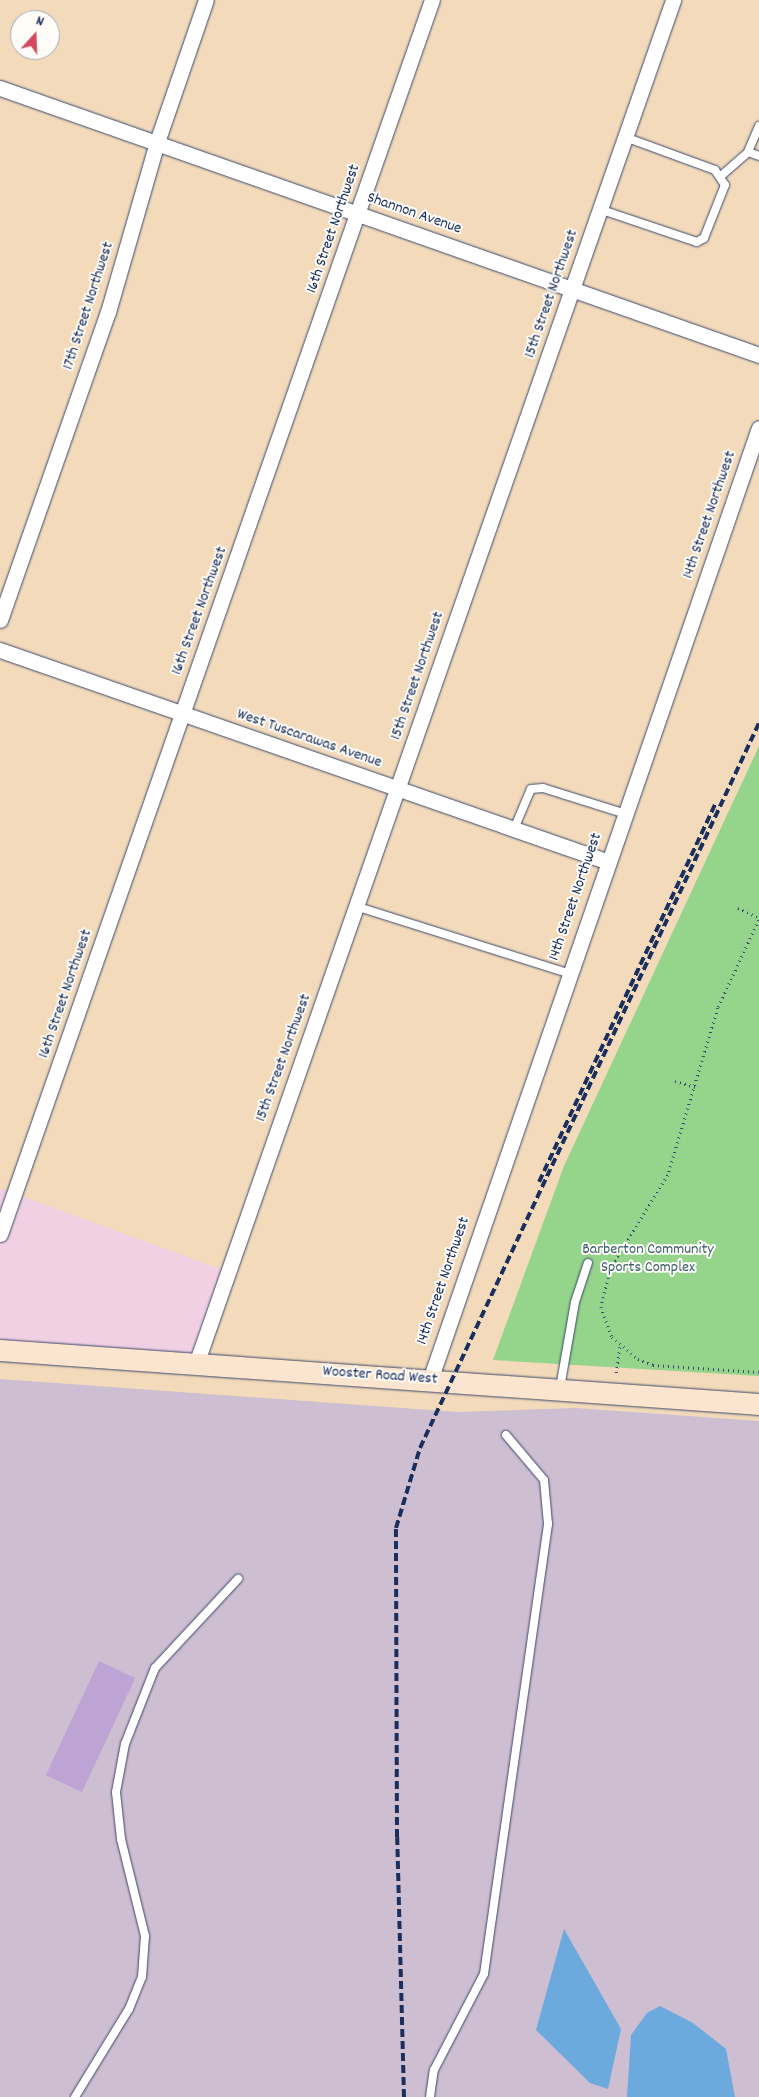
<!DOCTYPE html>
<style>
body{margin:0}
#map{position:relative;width:759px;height:2097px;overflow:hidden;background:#f2dabb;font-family:Dekko,sans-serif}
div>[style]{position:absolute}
.built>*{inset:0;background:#f1d0e3}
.industrial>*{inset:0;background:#cebed1}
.green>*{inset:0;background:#94d48b}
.water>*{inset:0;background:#6ca9dd}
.building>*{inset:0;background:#bea4d5;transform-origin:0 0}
.path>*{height:2.5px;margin-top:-1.25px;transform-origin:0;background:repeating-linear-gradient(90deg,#3b496c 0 1px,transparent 0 5px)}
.roads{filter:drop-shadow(0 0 1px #3b496c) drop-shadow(0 0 1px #3b496c)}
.service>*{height:8px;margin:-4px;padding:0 4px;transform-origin:4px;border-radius:4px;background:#fff}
.minor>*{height:15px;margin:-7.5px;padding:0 7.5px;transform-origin:7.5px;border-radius:7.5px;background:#fff}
.secondary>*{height:21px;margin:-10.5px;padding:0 10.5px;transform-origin:10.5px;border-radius:10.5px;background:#fce5cf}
.rail>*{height:4px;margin-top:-2px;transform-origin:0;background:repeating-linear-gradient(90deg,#1b2f5e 0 8px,transparent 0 12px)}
span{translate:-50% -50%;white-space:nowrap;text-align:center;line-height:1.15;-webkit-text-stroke:4px #fdfcf7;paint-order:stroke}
.street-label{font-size:16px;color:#1b2f5e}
.park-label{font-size:16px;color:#3f616c}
.north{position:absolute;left:10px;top:10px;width:50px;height:50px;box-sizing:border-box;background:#fdfcf7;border:1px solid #a3aaba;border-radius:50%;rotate:20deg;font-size:14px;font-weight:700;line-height:20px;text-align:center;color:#1b2f5e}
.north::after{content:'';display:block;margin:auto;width:18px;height:22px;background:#d1495b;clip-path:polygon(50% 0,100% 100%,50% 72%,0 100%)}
</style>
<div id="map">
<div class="built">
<div style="clip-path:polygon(0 1188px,228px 1272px,196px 1364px,0 1350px)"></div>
</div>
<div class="industrial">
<div style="clip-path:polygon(0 1379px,458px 1412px,576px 1408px,759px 1421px,759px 2097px,0 2097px)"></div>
</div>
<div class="green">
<div style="clip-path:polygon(759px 746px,759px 1376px,493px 1360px,564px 1166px)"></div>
</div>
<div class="water">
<div style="clip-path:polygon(564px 1929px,621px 2029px,608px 2089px,590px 2083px,536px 2030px)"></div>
<div style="clip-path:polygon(660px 2006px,693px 2023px,726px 2049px,735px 2097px,627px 2097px,631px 2035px,647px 2013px)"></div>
</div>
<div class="building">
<div style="left:99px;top:1661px;width:40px;height:126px;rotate:25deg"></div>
</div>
<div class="path">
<div style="left:738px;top:908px;width:23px;rotate:25deg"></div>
<div style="left:759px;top:920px;width:97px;rotate:115deg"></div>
<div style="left:718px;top:1008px;width:174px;rotate:106.7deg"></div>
<div style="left:668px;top:1175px;width:109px;rotate:121.5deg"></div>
<div style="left:611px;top:1268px;width:40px;rotate:104.4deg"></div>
<div style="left:601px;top:1307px;width:32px;rotate:70deg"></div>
<div style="left:612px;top:1337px;width:34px;rotate:40deg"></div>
<div style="left:638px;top:1359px;width:16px;rotate:22deg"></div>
<div style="left:653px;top:1365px;width:106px;rotate:3.8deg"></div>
<div style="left:675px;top:1081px;width:22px;rotate:16deg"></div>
<div style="left:616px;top:1373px;width:29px;rotate:-82deg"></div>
</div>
<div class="roads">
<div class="service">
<div style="left:759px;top:126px;width:28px;rotate:113deg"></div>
<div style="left:748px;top:152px;width:12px;rotate:20deg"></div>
<div style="left:722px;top:175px;width:35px;rotate:-41deg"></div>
<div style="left:599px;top:209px;width:103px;rotate:18.6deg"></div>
<div style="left:697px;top:242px;width:8px;rotate:-30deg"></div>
<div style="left:704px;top:238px;width:57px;rotate:-68.4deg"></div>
<div style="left:725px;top:185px;width:18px;rotate:-124deg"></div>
<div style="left:715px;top:170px;width:96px;rotate:-159.9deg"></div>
<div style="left:514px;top:829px;width:43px;rotate:-67deg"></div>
<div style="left:531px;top:789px;width:12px;rotate:-5deg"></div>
<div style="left:543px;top:788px;width:84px;rotate:17.4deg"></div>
<div style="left:355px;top:906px;width:223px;rotate:17.5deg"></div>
<div style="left:560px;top:1388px;width:87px;rotate:-80.1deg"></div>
<div style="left:575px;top:1302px;width:41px;rotate:-71.6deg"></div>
<div style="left:75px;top:2097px;width:103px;rotate:-58.5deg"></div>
<div style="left:129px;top:2009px;width:35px;rotate:-68deg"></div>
<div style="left:142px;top:1977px;width:41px;rotate:-85.8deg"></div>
<div style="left:145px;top:1936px;width:100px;rotate:-103.9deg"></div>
<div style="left:121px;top:1839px;width:47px;rotate:-96.1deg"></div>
<div style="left:116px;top:1792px;width:49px;rotate:-79.4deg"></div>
<div style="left:125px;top:1744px;width:82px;rotate:-68.5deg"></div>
<div style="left:155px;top:1668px;width:122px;rotate:-47deg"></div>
<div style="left:430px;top:2097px;width:27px;rotate:-82deg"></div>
<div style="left:434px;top:2070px;width:108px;rotate:-62.5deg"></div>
<div style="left:484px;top:1974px;width:455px;rotate:-81.9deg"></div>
<div style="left:548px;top:1524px;width:44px;rotate:-95.2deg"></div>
<div style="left:544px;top:1480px;width:59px;rotate:-130.2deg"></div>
</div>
<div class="minor">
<div style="left:0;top:88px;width:805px;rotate:19.38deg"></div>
<div style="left:0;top:620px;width:326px;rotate:-70.7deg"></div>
<div style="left:108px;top:312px;width:177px;rotate:-73.9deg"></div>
<div style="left:157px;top:142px;width:150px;rotate:-71deg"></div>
<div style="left:0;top:650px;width:642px;rotate:19.2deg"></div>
<div style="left:0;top:1234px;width:1307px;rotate:-70.71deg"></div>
<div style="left:196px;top:1364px;width:1445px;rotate:-70.72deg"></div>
<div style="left:430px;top:1380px;width:1007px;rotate:-70.94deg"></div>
</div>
<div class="secondary">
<div style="left:0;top:1350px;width:761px;rotate:4.07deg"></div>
</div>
</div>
<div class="rail">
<div style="left:539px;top:1182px;width:419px;rotate:-65deg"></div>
<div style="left:404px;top:2097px;width:260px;rotate:-91.5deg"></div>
<div style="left:397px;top:1837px;width:309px;rotate:-90.2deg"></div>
<div style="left:396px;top:1528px;width:84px;rotate:-73.3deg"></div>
<div style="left:420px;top:1448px;width:800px;rotate:-64.94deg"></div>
</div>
<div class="street-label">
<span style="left:414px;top:214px;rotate:19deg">Shannon Avenue</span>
<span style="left:334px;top:229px;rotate:-71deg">16th Street Northwest</span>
<span style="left:552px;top:294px;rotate:-71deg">15th Street Northwest</span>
<span style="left:89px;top:306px;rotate:-72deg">17th Street Northwest</span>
<span style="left:710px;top:515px;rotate:-71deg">14th Street Northwest</span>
<span style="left:200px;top:611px;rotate:-70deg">16th Street Northwest</span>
<span style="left:418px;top:676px;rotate:-71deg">15th Street Northwest</span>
<span style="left:309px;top:739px;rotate:19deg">West Tuscarawas Avenue</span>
<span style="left:576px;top:897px;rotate:-71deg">14th Street Northwest</span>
<span style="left:66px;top:994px;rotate:-71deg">16th Street Northwest</span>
<span style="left:284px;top:1058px;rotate:-70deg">15th Street Northwest</span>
<span style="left:444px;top:1281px;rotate:-71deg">14th Street Northwest</span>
<span style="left:380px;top:1376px;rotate:4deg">Wooster Road West</span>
</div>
<div class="park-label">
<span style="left:648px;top:1259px">Barberton Community<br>Sports Complex</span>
</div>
<div class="north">N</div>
</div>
